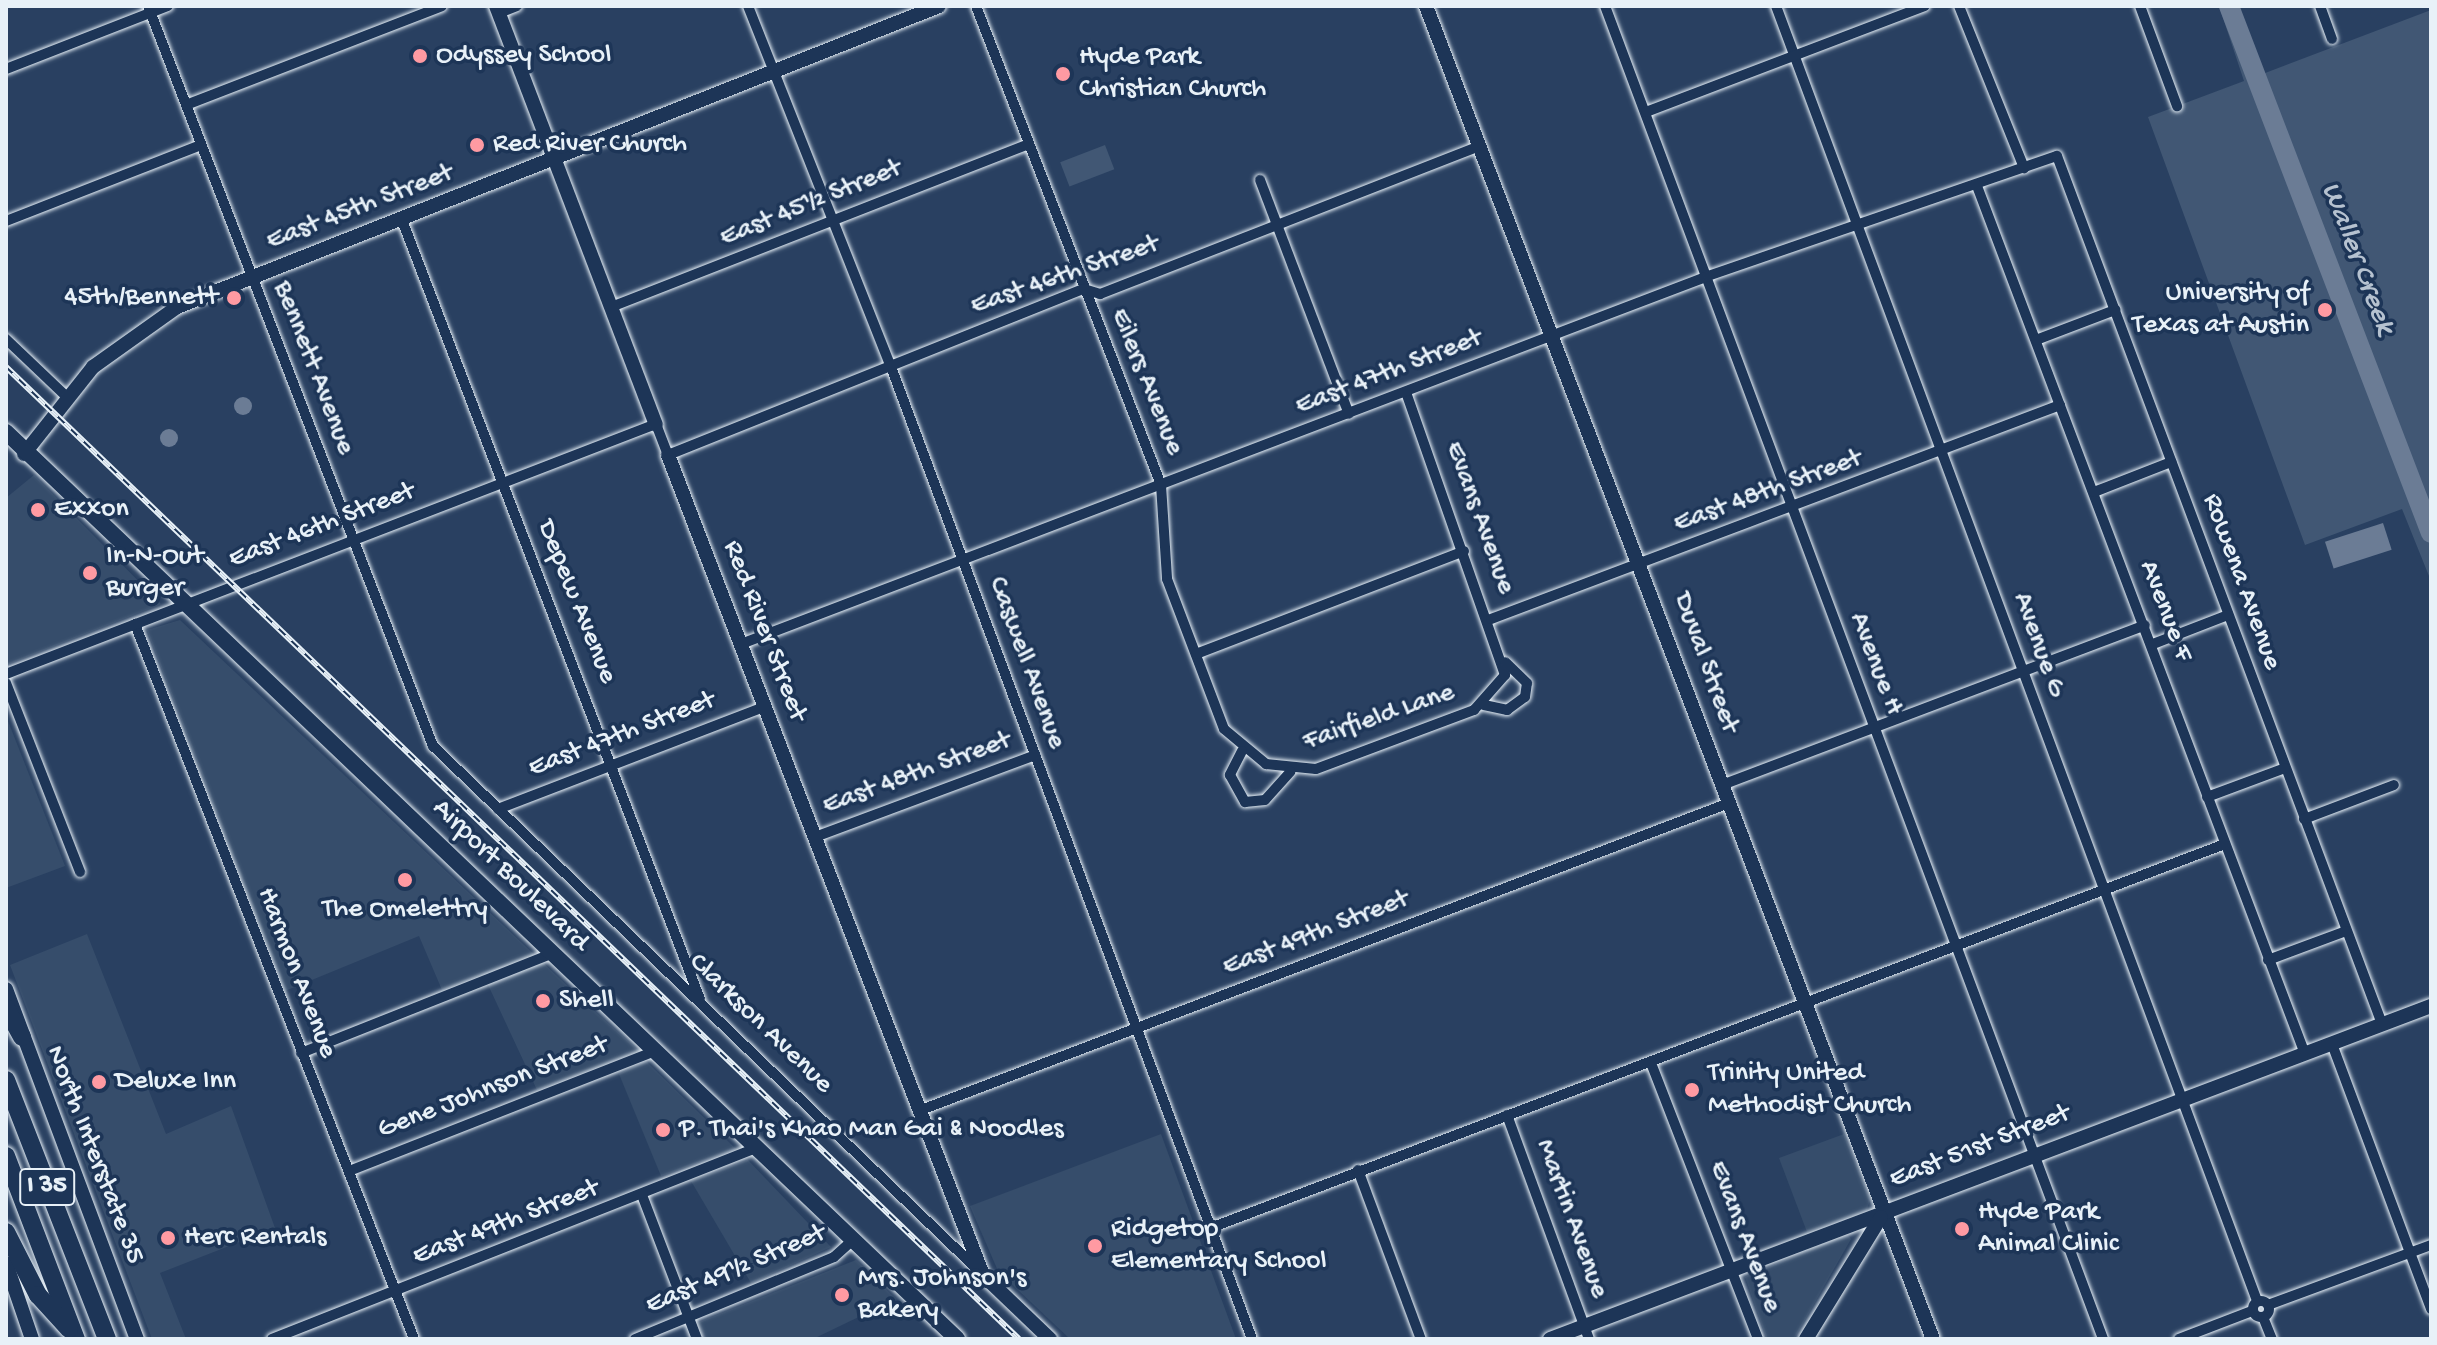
<!DOCTYPE html>
<meta charset="utf-8">
<style>
body{margin:0}
#map{position:relative;width:2437px;height:1345px;overflow:hidden;background:#294061;font-family:"Gochi Hand",sans-serif}
div>[style]{position:absolute}
.built>*{inset:0;background:#364d6b}
.green>*{inset:0;background:#415774;transform-origin:0 0}
.water>*{inset:0;background:#6b7c95;transform-origin:0 0}
.round{border-radius:50%}
.river>*{height:20px;margin:-10px;padding:0 10px;transform-origin:10px;border-radius:10px;background:#6b7c95}
.roads{filter:drop-shadow(0 0 2px #e8f1f8) drop-shadow(0 0 2px #e8f1f8)}
.street>*{height:10px;margin:-5px;padding:0 5px;transform-origin:5px;border-radius:5px;background:#1d3557}
.street>.ring{margin:-5px;padding:0;box-sizing:content-box;background:none;border:10px solid #1d3557;border-radius:50%}
.secondary>*{height:14px;margin:-7px;padding:0 7px;transform-origin:7px;border-radius:7px;background:#1d3557}
.primary>*{height:16px;margin:-8px;padding:0 8px;transform-origin:8px;border-radius:8px;background:#1d3557}
.highway>*{height:18px;margin:-9px;padding:0 9px;transform-origin:9px;border-radius:9px;background:#1d3557}
.rail>*{height:6px;margin-top:-3px;transform-origin:0;background:repeating-linear-gradient(90deg,#1d3557 0 9px,#e8f1f8 0 18px);box-sizing:border-box;border-block:2px solid #e8f1f8}
.dots>*{width:22px;height:22px;translate:-50% -50%;box-sizing:border-box;border:4px solid #1d3557;border-radius:50%}
span{translate:-50% -50%;white-space:nowrap;text-align:center;line-height:1.15;-webkit-text-stroke:7px #1d3557;paint-order:stroke}
.shield-label span{padding:2px 6px;background:#1d3557;border:2px solid;border-radius:6px;-webkit-text-stroke-width:0}
.shield-label{font-size:26px;color:#e8f1f8;font-weight:700}
.poi-label{font-size:28px;color:#e8f1f8}
.left{translate:0 -50%;text-align:left}
.right{translate:-100% -50%;text-align:right}
.street-label{font-size:28px;color:#e8f1f8}
.water-label{font-size:30px;color:#b6c2d0;font-style:italic}
.frame{position:absolute;inset:0;border:8px solid #e8f1f8;pointer-events:none}
</style>
<div id="map">
<div class="built">
<div style="clip-path:polygon(34px 475px,161px 604px,6px 665px,6px 498px)"></div>
<div style="clip-path:polygon(180px 620px,591px 1008px,639px 1051px,537px 1090px,483px 974px,442px 990px,419px 936px,285px 991px,147px 630px)"></div>
<div style="clip-path:polygon(6px 716px,65px 866px,6px 888px)"></div>
<div style="clip-path:polygon(87px 934px,166px 1134px,231px 1106px,275px 1228px,160px 1273px,186px 1339px,152px 1339px,10px 965px)"></div>
<div style="clip-path:polygon(646px 1061px,736px 1149px,661px 1176px,619px 1074px)"></div>
<div style="clip-path:polygon(1161px 1134px,1236px 1339px,1070px 1339px,998px 1271px,970px 1206px)"></div>
<div style="clip-path:polygon(1844px 1134px,1870px 1200px,1867px 1210px,1807px 1232px,1779px 1158px)"></div>
<div style="clip-path:polygon(748px 1160px,831px 1247px,751px 1283px,691px 1181px)"></div>
<div style="clip-path:polygon(1847px 1234px,1851px 1239px,1794px 1339px,1767px 1339px,1745px 1277px)"></div>
<div style="clip-path:polygon(856px 1260px,896px 1299px,813px 1339px,703px 1339px,697px 1323px)"></div>
</div>
<div class="green">
<div style="clip-path:polygon(2219px 6px,2235px 6px,2260px 75px,2431px 10px,2431px 581px,2402px 509px,2305px 545px,2148px 117px,2244px 81px)"></div>
<div style="left:1105px;top:145px;width:26px;height:48px;rotate:69deg"></div>
</div>
<div class="water">
<div class="round" style="left:234px;top:397px;width:18px;height:18px"></div>
<div class="round" style="left:160px;top:429px;width:18px;height:18px"></div>
<div style="left:2383px;top:523px;width:28px;height:61px;rotate:72deg"></div>
</div>
<div class="river">
<div style="left:2229px;top:6px;width:564px;rotate:69.03deg"></div>
</div>
<div class="roads">
<div class="street">
<div style="left:148px;top:6px;width:793px;rotate:68.94deg"></div>
<div style="left:433px;top:746px;width:757px;rotate:43.88deg"></div>
<div style="left:748px;top:6px;width:385px;rotate:68.4deg"></div>
<div style="left:890px;top:364px;width:1040px;rotate:69.63deg"></div>
<div style="left:976px;top:6px;width:513px;rotate:68.88deg"></div>
<div style="left:1161px;top:485px;width:94px;rotate:86.3deg"></div>
<div style="left:1167px;top:579px;width:160px;rotate:69.2deg"></div>
<div style="left:1224px;top:729px;width:55px;rotate:39.8deg"></div>
<div style="left:1266px;top:764px;width:50px;rotate:5.7deg"></div>
<div style="left:1316px;top:769px;width:169px;rotate:-20.5deg"></div>
<div style="left:1474px;top:710px;width:47px;rotate:-48.5deg"></div>
<div style="left:1505px;top:675px;width:300px;rotate:-109.3deg"></div>
<div style="left:1605px;top:6px;width:1423px;rotate:69.51deg"></div>
<div style="left:1776px;top:6px;width:1381px;rotate:69.62deg"></div>
<div style="left:1959px;top:6px;width:175px;rotate:68.1deg"></div>
<div style="left:2140px;top:6px;width:107px;rotate:69.7deg"></div>
<div style="left:2320px;top:6px;width:35px;rotate:70deg"></div>
<div style="left:499px;top:13px;width:19px;rotate:-21deg"></div>
<div style="left:6px;top:69px;width:174px;rotate:-21.3deg"></div>
<div style="left:186px;top:105px;width:274px;rotate:-21.1deg"></div>
<div style="left:1646px;top:112px;width:298px;rotate:-20.8deg"></div>
<div style="left:1260px;top:180px;width:250px;rotate:69.2deg"></div>
<div style="left:1977px;top:186px;width:928px;rotate:69.3deg"></div>
<div style="left:402px;top:220px;width:834px;rotate:69.07deg"></div>
<div style="left:6px;top:221px;width:209px;rotate:-21.3deg"></div>
<div style="left:611px;top:307px;width:448px;rotate:-21.3deg"></div>
<div style="left:6px;top:339px;width:84px;rotate:43.6deg"></div>
<div style="left:2036px;top:340px;width:85px;rotate:-20.8deg"></div>
<div style="left:2094px;top:492px;width:83px;rotate:-21.3deg"></div>
<div style="left:1491px;top:619px;width:608px;rotate:-20.61deg"></div>
<div style="left:135px;top:624px;width:768px;rotate:68.68deg"></div>
<div style="left:741px;top:644px;width:1035px;rotate:-20.83deg"></div>
<div style="left:1708px;top:276px;width:369px;rotate:-19deg"></div>
<div style="left:2057px;top:156px;width:927px;rotate:69.47deg"></div>
<div style="left:2153px;top:644px;width:80px;rotate:-21.1deg"></div>
<div style="left:1196px;top:654px;width:287px;rotate:-21deg"></div>
<div style="left:6px;top:674px;width:696px;rotate:-21.04deg"></div>
<div style="left:656px;top:424px;width:33px;rotate:69deg"></div>
<div style="left:668px;top:455px;width:448px;rotate:-21.8deg"></div>
<div style="left:1084px;top:289px;width:17px;rotate:17deg"></div>
<div style="left:1100px;top:294px;width:407px;rotate:-21.3deg"></div>
<div style="left:6px;top:683px;width:203px;rotate:68.6deg"></div>
<div style="left:1484px;top:705px;width:24px;rotate:12deg"></div>
<div style="left:1507px;top:710px;width:22px;rotate:-36deg"></div>
<div style="left:1525px;top:697px;width:14px;rotate:-82deg"></div>
<div style="left:1527px;top:683px;width:30px;rotate:-136deg"></div>
<div style="left:1242px;top:751px;width:27px;rotate:117deg"></div>
<div style="left:1230px;top:775px;width:31px;rotate:61deg"></div>
<div style="left:1245px;top:802px;width:20px;rotate:-6deg"></div>
<div style="left:1265px;top:800px;width:38px;rotate:-48deg"></div>
<div style="left:1722px;top:785px;width:452px;rotate:-20.7deg"></div>
<div style="left:2207px;top:797px;width:83px;rotate:-20.4deg"></div>
<div style="left:498px;top:809px;width:285px;rotate:-21deg"></div>
<div style="left:2304px;top:819px;width:96px;rotate:-20.7deg"></div>
<div style="left:815px;top:837px;width:235px;rotate:-20.4deg"></div>
<div style="left:2268px;top:960px;width:83px;rotate:-20.4deg"></div>
<div style="left:2332px;top:1044px;width:283px;rotate:69.5deg"></div>
<div style="left:301px;top:1053px;width:271px;rotate:-21.6deg"></div>
<div style="left:1651px;top:1063px;width:296px;rotate:68.8deg"></div>
<div style="left:921px;top:1110px;width:864px;rotate:-20.8deg"></div>
<div style="left:1507px;top:1115px;width:239px;rotate:69.9deg"></div>
<div style="left:1358px;top:1170px;width:180px;rotate:69.6deg"></div>
<div style="left:349px;top:1171px;width:329px;rotate:-21.4deg"></div>
<div style="left:642px;top:1195px;width:154px;rotate:69.1deg"></div>
<div style="left:1213px;top:1227px;width:1082px;rotate:-20.73deg"></div>
<div class="ring" style="left:2253px;top:1301px;width:6px;height:6px"></div>
<div style="left:2268px;top:1305px;width:174px;rotate:-20.2deg"></div>
<div style="left:2263px;top:1317px;width:24px;rotate:68deg"></div>
<div style="left:272px;top:1339px;width:520px;rotate:-21.54deg"></div>
<div style="left:635px;top:1339px;width:215px;rotate:-22.4deg"></div>
<div style="left:834px;top:1257px;width:25px;rotate:-42deg"></div>
<div style="left:2179px;top:1339px;width:78px;rotate:-21deg"></div>
</div>
<div class="secondary">
<div style="left:496px;top:6px;width:448px;rotate:69.1deg"></div>
<div style="left:1426px;top:6px;width:1426px;rotate:69.18deg"></div>
<div style="left:24px;top:454px;width:111px;rotate:-51.6deg"></div>
<div style="left:93px;top:367px;width:103px;rotate:-35.5deg"></div>
<div style="left:177px;top:307px;width:819px;rotate:-21.55deg"></div>
<div style="left:668px;top:455px;width:878px;rotate:68.99deg"></div>
<div style="left:983px;top:1275px;width:93px;rotate:43.7deg"></div>
<div style="left:6px;top:989px;width:374px;rotate:69.5deg"></div>
<div style="left:6px;top:1263px;width:80px;rotate:71.1deg"></div>
<div style="left:1550px;top:1339px;width:942px;rotate:-20.71deg"></div>
<div style="left:1806px;top:1339px;width:143px;rotate:-58.4deg"></div>
</div>
<div class="primary">
<div style="left:6px;top:432px;width:1314px;rotate:43.64deg"></div>
</div>
<div class="highway">
<div style="left:6px;top:1008px;width:33px;rotate:61deg"></div>
<div style="left:6px;top:1080px;width:278px;rotate:68.7deg"></div>
<div style="left:6px;top:1156px;width:196px;rotate:69.1deg"></div>
<div style="left:6px;top:1232px;width:71px;rotate:63.1deg"></div>
<div style="left:38px;top:1295px;width:46px;rotate:47.6deg"></div>
</div>
</div>
<div class="rail">
<div style="left:6px;top:367px;width:1404px;rotate:43.82deg"></div>
</div>
<div class="dots">
<div style="left:420px;top:56px;background:#ff9aa2"></div>
<div style="left:1063px;top:74px;background:#ff9aa2"></div>
<div style="left:477px;top:145px;background:#ff9aa2"></div>
<div style="left:234px;top:298px;background:#ff9aa2"></div>
<div style="left:2325px;top:310px;background:#ff9aa2"></div>
<div style="left:38px;top:510px;background:#ff9aa2"></div>
<div style="left:90px;top:573px;background:#ff9aa2"></div>
<div style="left:405px;top:880px;background:#ff9aa2"></div>
<div style="left:543px;top:1001px;background:#ff9aa2"></div>
<div style="left:99px;top:1082px;background:#ff9aa2"></div>
<div style="left:1692px;top:1090px;background:#ff9aa2"></div>
<div style="left:663px;top:1130px;background:#ff9aa2"></div>
<div style="left:1962px;top:1229px;background:#ff9aa2"></div>
<div style="left:168px;top:1238px;background:#ff9aa2"></div>
<div style="left:1095px;top:1246px;background:#ff9aa2"></div>
<div style="left:842px;top:1295px;background:#ff9aa2"></div>
</div>
<div class="shield-label">
<span style="left:47px;top:1187px">I 35</span>
</div>
<div class="poi-label">
<span class="left" style="left:436px;top:56px">Odyssey School</span>
<span class="left" style="left:1079px;top:74px">Hyde Park<br>Christian Church</span>
<span class="left" style="left:493px;top:145px">Red River Church</span>
<span class="right" style="left:2309px;top:310px">University of<br>Texas at Austin</span>
<span class="right" style="left:218px;top:298px">45th/Bennett</span>
<span class="left" style="left:54px;top:510px">Exxon</span>
<span class="left" style="left:106px;top:573px">In-N-Out<br>Burger</span>
<span style="left:405px;top:910px">The Omelettry</span>
<span class="left" style="left:559px;top:1001px">Shell</span>
<span class="left" style="left:1708px;top:1090px">Trinity United<br>Methodist Church</span>
<span class="left" style="left:115px;top:1082px">Deluxe Inn</span>
<span class="left" style="left:679px;top:1130px">P. Thai's Khao Man Gai &amp; Noodles</span>
<span class="left" style="left:1978px;top:1229px">Hyde Park<br>Animal Clinic</span>
<span class="left" style="left:1111px;top:1246px">Ridgetop<br>Elementary School</span>
<span class="left" style="left:184px;top:1238px">Herc Rentals</span>
<span class="left" style="left:858px;top:1295px">Mrs. Johnson's<br>Bakery</span>
</div>
<div class="street-label">
<span style="left:811px;top:204px;rotate:-22deg">East 45½ Street</span>
<span style="left:360px;top:208px;rotate:-21deg">East 45th Street</span>
<span style="left:1065px;top:276px;rotate:-19deg">East 46th Street</span>
<span style="left:313px;top:368px;rotate:69deg">Bennett Avenue</span>
<span style="left:1389px;top:373px;rotate:-21deg">East 47th Street</span>
<span style="left:1146px;top:382px;rotate:68deg">Eilers Avenue</span>
<span style="left:1768px;top:492px;rotate:-20deg">East 48th Street</span>
<span style="left:1479px;top:518px;rotate:70deg">Evans Avenue</span>
<span style="left:322px;top:526px;rotate:-21deg">East 46th Street</span>
<span style="left:2241px;top:582px;rotate:70deg">Rowena Avenue</span>
<span style="left:576px;top:602px;rotate:68deg">Depew Avenue</span>
<span style="left:2165px;top:611px;rotate:69deg">Avenue F</span>
<span style="left:764px;top:631px;rotate:69deg">Red River Street</span>
<span style="left:2038px;top:645px;rotate:70deg">Avenue G</span>
<span style="left:1026px;top:663px;rotate:70deg">Caswell Avenue</span>
<span style="left:1705px;top:663px;rotate:70deg">Duval Street</span>
<span style="left:1875px;top:664px;rotate:69deg">Avenue H</span>
<span style="left:1379px;top:718px;rotate:-19deg">Fairfield Lane</span>
<span style="left:622px;top:735px;rotate:-21deg">East 47th Street</span>
<span style="left:917px;top:774px;rotate:-20deg">East 48th Street</span>
<span style="left:510px;top:876px;rotate:44deg">Airport Boulevard</span>
<span style="left:1316px;top:934px;rotate:-21deg">East 49th Street</span>
<span style="left:296px;top:973px;rotate:69deg">Harmon Avenue</span>
<span style="left:760px;top:1024px;rotate:44deg">Clarkson Avenue</span>
<span style="left:493px;top:1088px;rotate:-21deg">Gene Johnson Street</span>
<span style="left:1980px;top:1147px;rotate:-21deg">East 51st Street</span>
<span style="left:94px;top:1155px;rotate:69deg">North Interstate 35</span>
<span style="left:1571px;top:1219px;rotate:70deg">Martin Avenue</span>
<span style="left:506px;top:1223px;rotate:-21deg">East 49th Street</span>
<span style="left:1744px;top:1237px;rotate:69deg">Evans Avenue</span>
<span style="left:736px;top:1270px;rotate:-23deg">East 49½ Street</span>
</div>
<div class="water-label">
<span style="left:2356px;top:259px;rotate:69deg">Waller Creek</span>
</div>
<div class="frame"></div>
</div>
